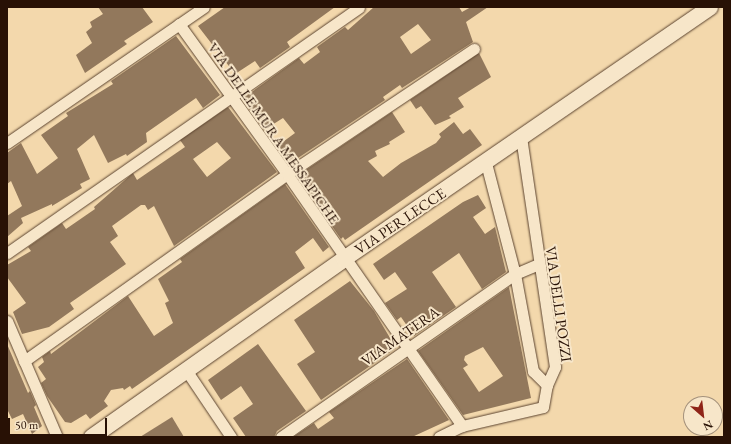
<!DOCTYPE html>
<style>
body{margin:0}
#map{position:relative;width:731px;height:444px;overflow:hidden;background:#f3d8ac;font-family:"EB Garamond",serif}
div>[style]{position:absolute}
.building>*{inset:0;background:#92785c}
.roads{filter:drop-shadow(0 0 1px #5b432f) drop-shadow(0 0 1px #5b432f)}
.street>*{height:11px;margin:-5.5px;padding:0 5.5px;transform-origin:5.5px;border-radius:5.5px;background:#f7e6c9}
.secondary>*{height:16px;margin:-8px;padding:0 8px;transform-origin:8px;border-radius:8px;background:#f7e6c9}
span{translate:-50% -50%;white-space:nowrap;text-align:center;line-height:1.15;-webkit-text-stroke:4px #f7e6c9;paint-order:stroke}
.street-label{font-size:15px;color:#281105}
.frame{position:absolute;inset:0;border:8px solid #281105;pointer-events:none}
.north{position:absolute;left:683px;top:396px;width:40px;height:40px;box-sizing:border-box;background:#f7e6c9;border:1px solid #a4917b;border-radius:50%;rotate:152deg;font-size:11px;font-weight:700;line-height:16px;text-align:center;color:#281105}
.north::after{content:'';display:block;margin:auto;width:14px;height:18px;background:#8f2418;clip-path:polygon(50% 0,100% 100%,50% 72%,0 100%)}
.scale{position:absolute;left:8px;top:418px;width:99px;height:18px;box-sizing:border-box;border:2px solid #281105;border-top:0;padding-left:5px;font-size:12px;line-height:14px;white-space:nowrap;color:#281105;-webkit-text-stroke:3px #f7e6c9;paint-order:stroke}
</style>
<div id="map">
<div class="building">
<div style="clip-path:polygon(98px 7px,142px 7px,153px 22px,124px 41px,127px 44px,85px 73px,76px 55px,92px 43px,86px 32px,92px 27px,90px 22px,103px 14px)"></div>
<div style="clip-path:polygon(225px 7px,335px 7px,287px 42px,290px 47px,260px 68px,255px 61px,235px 74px,198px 26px)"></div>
<div style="clip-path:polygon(evenodd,374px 7px,459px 7px,462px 12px,471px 7px,488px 7px,466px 22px,473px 42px,402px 88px,400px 85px,383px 97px,385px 100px,289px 164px,276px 147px,295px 133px,283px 118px,264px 130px,242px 99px,299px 58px,304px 64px,320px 52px,317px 47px,345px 27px,348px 30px,374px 7px,418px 24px,431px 40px,411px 54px,400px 37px,418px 24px)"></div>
<div style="clip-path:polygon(176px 36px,220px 95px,203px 108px,196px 98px,146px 133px,147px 142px,127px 156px,126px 154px,108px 163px,94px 135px,77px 149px,90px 179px,80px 184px,82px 188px,52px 206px,52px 204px,21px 218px,23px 223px,7px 237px,7px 216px,22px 206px,11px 181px,7px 184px,7px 153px,21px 143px,37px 174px,58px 158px,41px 135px,68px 116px,66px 113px,113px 84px,111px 81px)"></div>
<div style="clip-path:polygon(479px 53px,491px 77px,458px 98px,464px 107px,449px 116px,451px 118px,435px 125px,421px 106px,416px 109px,410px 100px)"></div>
<div style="clip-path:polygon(evenodd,228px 107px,277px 172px,174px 246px,154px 206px,148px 210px,145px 205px,141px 205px,112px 226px,118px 236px,110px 242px,126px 264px,70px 303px,74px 309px,49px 327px,22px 334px,13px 312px,26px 303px,7px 277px,7px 265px,31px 251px,28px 247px,62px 223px,66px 229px,95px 209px,94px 207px,133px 173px,137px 180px,185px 147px,180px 140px,228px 107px,217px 142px,231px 158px,207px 177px,193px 159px,217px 142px)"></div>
<div style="clip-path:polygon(392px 112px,405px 132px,389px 142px,390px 144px,375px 151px,377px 156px,368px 161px,383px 177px,401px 163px,436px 143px,441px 137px,439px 134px,454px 122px,463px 134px,470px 129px,482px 145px,345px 240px,343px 237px,341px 239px,297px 176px)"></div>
<div style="clip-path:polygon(285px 184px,329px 247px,323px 252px,313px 238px,295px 252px,305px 268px,132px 389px,130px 386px,124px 390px,123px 388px,111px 390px,104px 401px,108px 406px,90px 419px,86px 414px,71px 423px,65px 422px,47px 396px,41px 383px,46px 379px,38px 367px,44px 362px,42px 357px,50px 351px,51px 354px,128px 296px,154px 336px,173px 323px,165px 303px,169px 301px,158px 279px,182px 262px,180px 259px)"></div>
<div style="clip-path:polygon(478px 195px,486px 208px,473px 217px,485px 234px,495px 227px,506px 272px,482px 289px,459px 253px,432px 272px,456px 307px,414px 336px,401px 317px,397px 320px,385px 303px,407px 289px,395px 272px,384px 280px,373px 264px,463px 202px)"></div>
<div style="clip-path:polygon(350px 281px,374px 311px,396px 348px,321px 400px,297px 364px,315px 352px,294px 320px)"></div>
<div style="clip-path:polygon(evenodd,509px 287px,531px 398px,463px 415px,418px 351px,509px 287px,483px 347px,503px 376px,479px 392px,463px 368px,468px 365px,464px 360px,465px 356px,483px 347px)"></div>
<div style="clip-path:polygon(7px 344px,28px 393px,30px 391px,36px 405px,34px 407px,42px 426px,32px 434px,23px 414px,12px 419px,7px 409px)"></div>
<div style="clip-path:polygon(258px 344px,306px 411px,277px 431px,274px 437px,246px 437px,233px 418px,253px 404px,241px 386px,221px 400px,208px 380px)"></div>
<div style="clip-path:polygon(407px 359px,449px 420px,412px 437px,293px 437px,314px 423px,318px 429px,334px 418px,329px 412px)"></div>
<div style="clip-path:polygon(172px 417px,184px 437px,140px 437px)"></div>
</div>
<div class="roads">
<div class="street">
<div style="left:179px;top:24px;width:185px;rotate:54.2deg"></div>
<div style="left:287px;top:174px;width:307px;rotate:55.2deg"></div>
<div style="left:7px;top:143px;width:239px;rotate:-34.6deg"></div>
<div style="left:486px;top:163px;width:115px;rotate:75.4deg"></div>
<div style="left:515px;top:274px;width:99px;rotate:79.5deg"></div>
<div style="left:533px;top:371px;width:20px;rotate:45deg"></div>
<div style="left:547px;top:385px;width:20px;rotate:-66deg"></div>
<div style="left:555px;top:367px;width:233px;rotate:-98.4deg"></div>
<div style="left:7px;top:253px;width:429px;rotate:-34.9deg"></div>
<div style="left:7px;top:321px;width:126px;rotate:66.7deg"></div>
<div style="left:24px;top:361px;width:323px;rotate:-35.4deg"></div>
<div style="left:287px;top:174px;width:225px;rotate:-33.8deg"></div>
<div style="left:186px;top:370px;width:81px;rotate:56.1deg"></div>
<div style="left:281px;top:437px;width:285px;rotate:-34.9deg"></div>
<div style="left:515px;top:274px;width:26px;rotate:-23deg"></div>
<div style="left:439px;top:437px;width:25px;rotate:-26deg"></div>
<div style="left:462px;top:426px;width:83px;rotate:-13.2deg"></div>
<div style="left:543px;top:407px;width:22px;rotate:-80deg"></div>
</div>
<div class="secondary">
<div style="left:92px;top:437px;width:309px;rotate:-35.2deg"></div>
<div style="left:344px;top:259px;width:444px;rotate:-34.5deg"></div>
</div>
</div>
<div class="street-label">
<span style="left:274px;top:133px;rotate:55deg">VIA DELLE MURA MESSAPICHE</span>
<span style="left:400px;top:221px;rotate:-34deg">VIA PER LECCE</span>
<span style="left:559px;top:304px;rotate:82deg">VIA DELLI POZZI</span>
<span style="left:400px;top:336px;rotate:-35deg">VIA MATERA</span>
</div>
<div class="frame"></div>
<div class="north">N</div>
<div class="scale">50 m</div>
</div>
